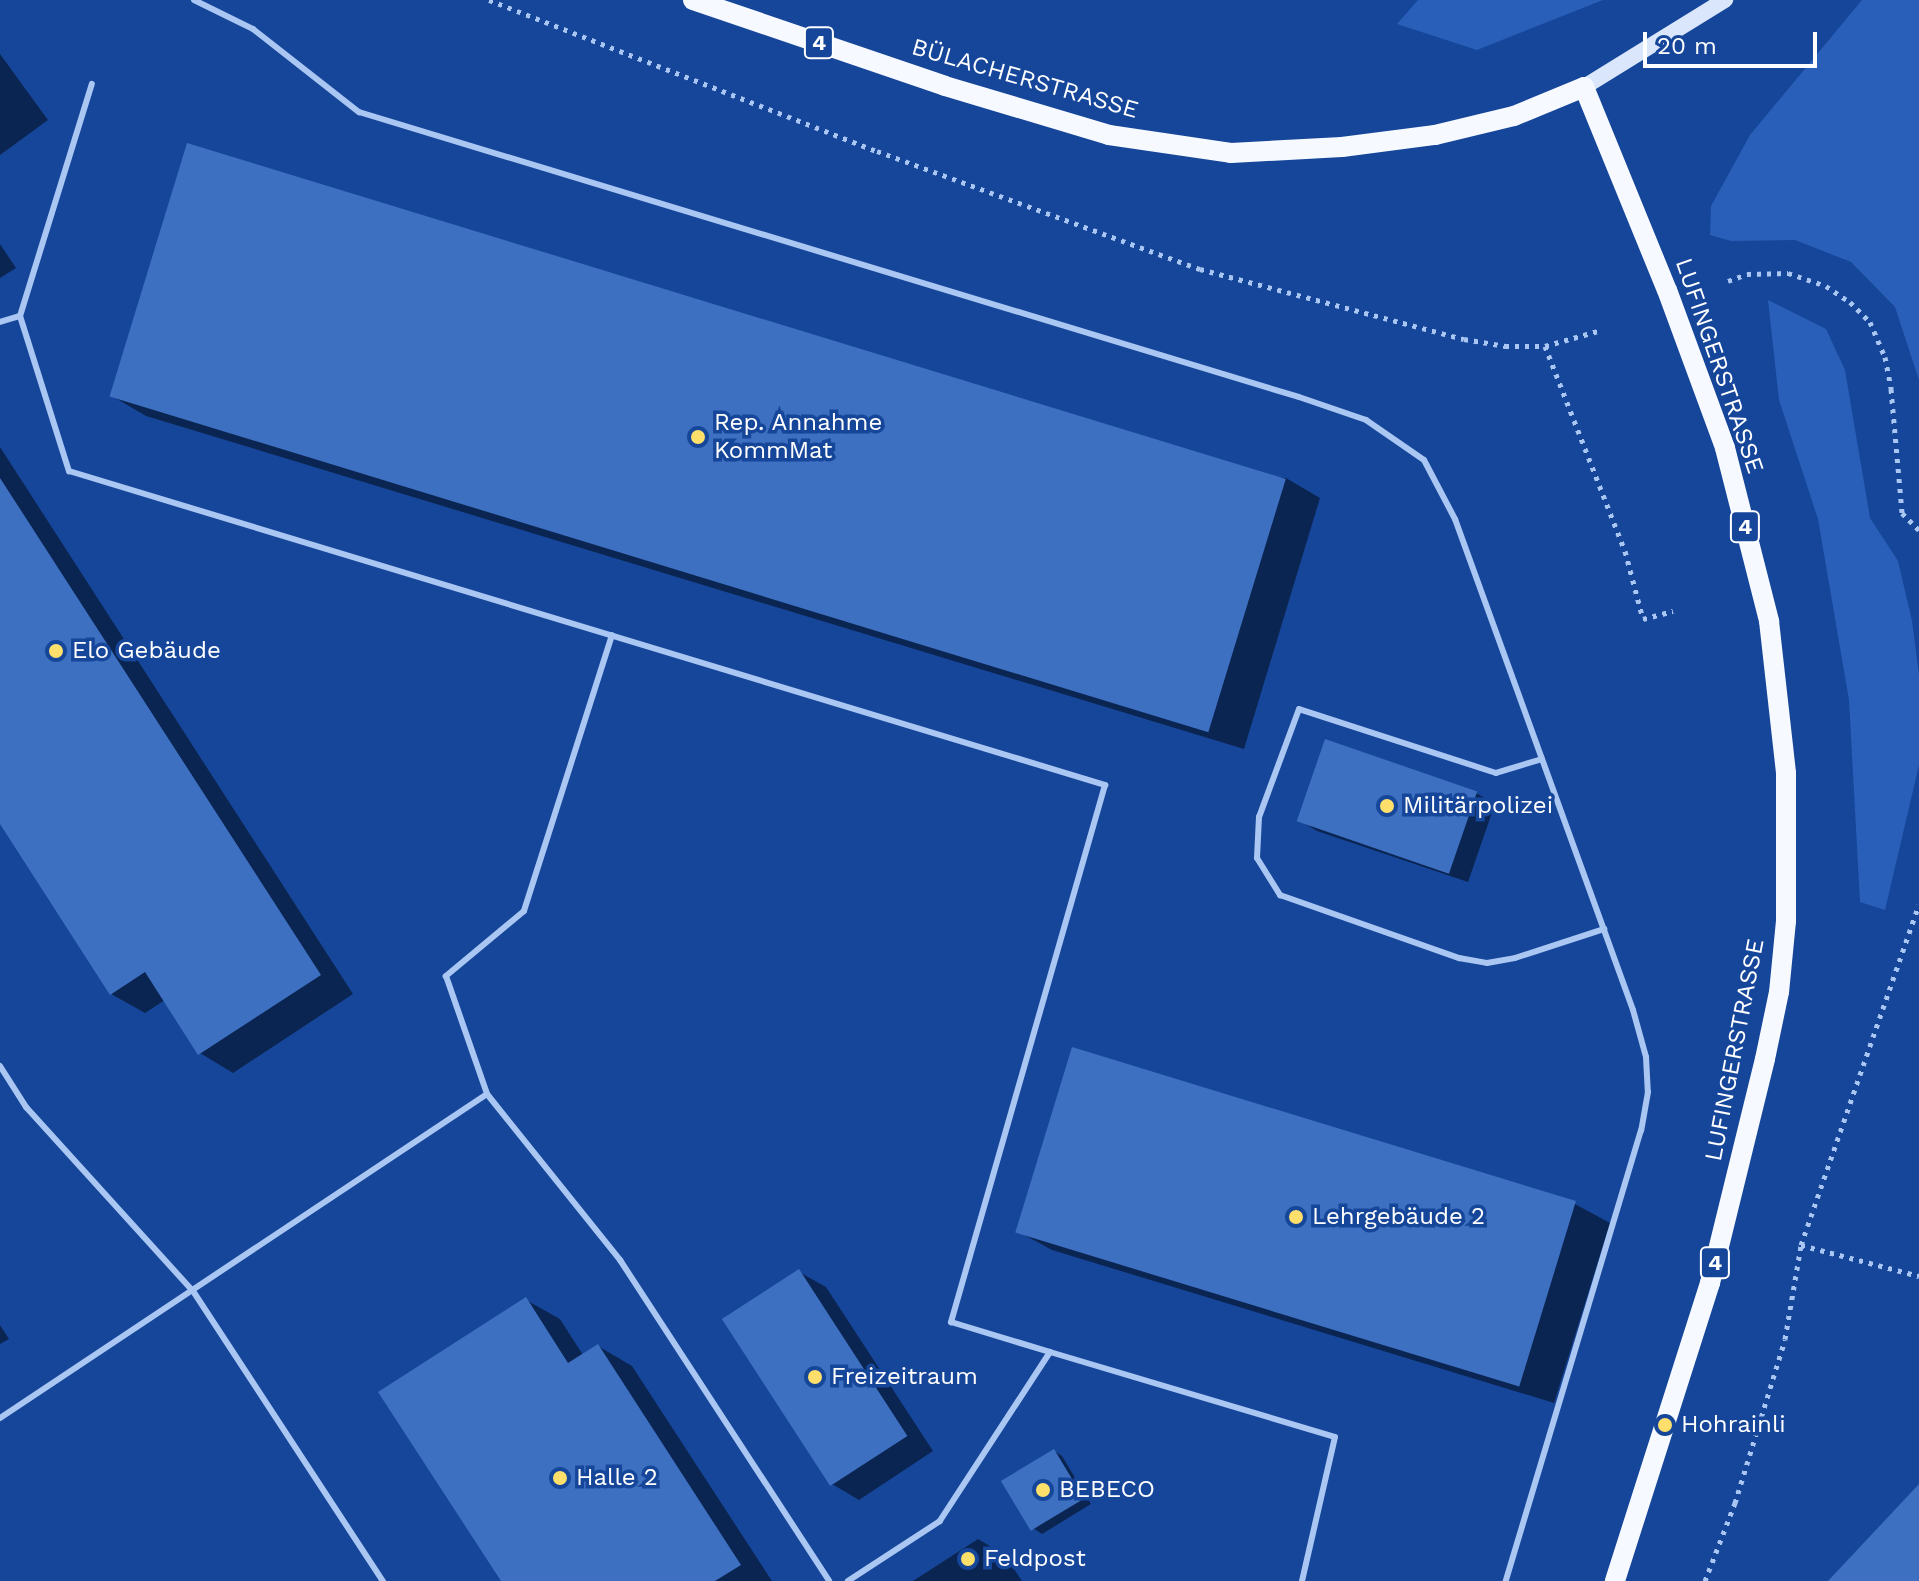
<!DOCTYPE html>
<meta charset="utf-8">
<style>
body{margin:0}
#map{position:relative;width:1919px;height:1581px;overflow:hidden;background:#16469a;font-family:"Work Sans",sans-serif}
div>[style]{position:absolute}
.green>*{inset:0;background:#295fb8}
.shadow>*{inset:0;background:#0007}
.building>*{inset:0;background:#3e70c1;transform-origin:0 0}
.path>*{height:5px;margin-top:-2.5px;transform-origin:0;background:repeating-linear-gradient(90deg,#aac6f2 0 4px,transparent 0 10px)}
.service>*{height:6px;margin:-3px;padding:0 3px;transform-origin:3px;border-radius:3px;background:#aac6f2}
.secondary>*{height:16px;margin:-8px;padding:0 8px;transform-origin:8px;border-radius:8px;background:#d9e6fc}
.primary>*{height:20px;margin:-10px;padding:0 10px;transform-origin:10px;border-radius:10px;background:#f6f9ff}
.dots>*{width:22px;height:22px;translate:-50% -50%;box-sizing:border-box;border:4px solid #16469a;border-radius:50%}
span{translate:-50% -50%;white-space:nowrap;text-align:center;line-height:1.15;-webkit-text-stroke:7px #16469a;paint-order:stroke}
.shield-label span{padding:2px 6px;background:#16469a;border:2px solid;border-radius:6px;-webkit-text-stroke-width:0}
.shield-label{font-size:22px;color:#fff;font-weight:700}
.street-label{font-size:24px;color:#fff}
.poi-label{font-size:24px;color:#fff}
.left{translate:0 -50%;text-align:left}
.scale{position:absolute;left:1643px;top:32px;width:174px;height:36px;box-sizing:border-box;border:4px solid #fff;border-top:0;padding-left:10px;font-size:24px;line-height:28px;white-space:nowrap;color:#fff;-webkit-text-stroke:6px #16469a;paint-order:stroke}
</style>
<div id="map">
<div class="green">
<div style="clip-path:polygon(1418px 0,1603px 0,1477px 50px,1397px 24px)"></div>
<div style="clip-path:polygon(1862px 0,1919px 0,1919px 380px,1895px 307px,1851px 262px,1795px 240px,1731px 241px,1710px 235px,1711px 206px,1750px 135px)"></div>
<div style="clip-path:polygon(1768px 300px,1826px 329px,1845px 370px,1870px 518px,1898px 561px,1912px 621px,1919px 675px,1919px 765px,1885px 910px,1860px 902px,1849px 700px,1818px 519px,1779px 400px)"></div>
</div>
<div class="shadow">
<div style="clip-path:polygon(0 54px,48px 120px,0 155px)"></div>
<div style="clip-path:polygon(0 244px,16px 268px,0 278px)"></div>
<div style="clip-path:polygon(112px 396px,1286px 478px,1320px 498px,1244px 749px,146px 416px)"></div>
<div style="clip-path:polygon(0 447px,353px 994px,233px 1073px,200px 1053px,165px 1000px,145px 1013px,111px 994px,0 821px)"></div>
<div style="clip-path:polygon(1326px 742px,1476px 793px,1495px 804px,1468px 882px,1317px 831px,1299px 820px)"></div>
<div style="clip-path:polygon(1575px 1204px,1610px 1223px,1554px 1403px,1052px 1250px,1017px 1231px)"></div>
<div style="clip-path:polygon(799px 1272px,826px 1287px,933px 1451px,859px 1500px,832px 1484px)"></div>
<div style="clip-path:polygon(526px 1300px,560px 1319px,583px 1355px,598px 1346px,632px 1366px,772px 1581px,504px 1581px)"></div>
<div style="clip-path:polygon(0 1325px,9px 1339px,0 1344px)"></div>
<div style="clip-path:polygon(1054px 1451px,1062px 1456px,1091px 1504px,1042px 1534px,1033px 1528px)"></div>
<div style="clip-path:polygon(978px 1539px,1005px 1555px,1022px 1581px,913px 1581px)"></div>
</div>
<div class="building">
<div style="left:187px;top:143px;width:1149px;height:265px;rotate:17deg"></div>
<div style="clip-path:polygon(0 478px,321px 975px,198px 1055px,145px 972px,110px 995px,0 824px)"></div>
<div style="left:1325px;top:739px;width:161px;height:87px;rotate:19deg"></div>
<div style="left:1072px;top:1047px;width:527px;height:194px;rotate:17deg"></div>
<div style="left:799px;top:1269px;width:199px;height:92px;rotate:57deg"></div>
<div style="clip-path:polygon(526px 1297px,568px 1363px,598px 1344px,741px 1565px,715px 1581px,501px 1581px,378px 1392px)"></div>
<div style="left:1054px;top:1449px;width:58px;height:62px;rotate:59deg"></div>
<div style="clip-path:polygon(1919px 1484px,1919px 1581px,1828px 1581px)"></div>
</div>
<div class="path">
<div style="left:489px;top:0;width:416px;rotate:21.3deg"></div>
<div style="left:877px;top:151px;width:344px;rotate:20.1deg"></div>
<div style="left:1200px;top:269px;width:273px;rotate:14.9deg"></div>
<div style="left:1464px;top:339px;width:42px;rotate:9.7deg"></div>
<div style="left:1505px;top:346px;width:40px"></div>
<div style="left:1545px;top:346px;width:55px;rotate:-15.8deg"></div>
<div style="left:1728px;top:281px;width:20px;rotate:-20deg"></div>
<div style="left:1747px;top:274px;width:41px;rotate:-1.4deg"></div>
<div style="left:1788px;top:273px;width:40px;rotate:18.9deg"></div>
<div style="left:1826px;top:286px;width:29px;rotate:34deg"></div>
<div style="left:1850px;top:302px;width:28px;rotate:45deg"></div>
<div style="left:1870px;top:322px;width:38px;rotate:67deg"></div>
<div style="left:1885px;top:357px;width:33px;rotate:79deg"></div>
<div style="left:1891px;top:389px;width:124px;rotate:84.9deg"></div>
<div style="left:1902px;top:513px;width:24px;rotate:45deg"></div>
<div style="left:1545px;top:346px;width:220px;rotate:68.7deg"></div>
<div style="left:1625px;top:551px;width:70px;rotate:75.2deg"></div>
<div style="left:1643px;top:619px;width:31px;rotate:-15deg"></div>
<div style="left:1801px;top:1245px;width:122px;rotate:14.7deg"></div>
<div style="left:1705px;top:1581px;width:84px;rotate:-69deg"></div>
<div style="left:1735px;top:1503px;width:171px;rotate:-73deg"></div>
<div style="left:1785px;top:1339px;width:95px;rotate:-80.3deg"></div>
<div style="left:1801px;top:1245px;width:360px;rotate:-70.9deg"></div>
</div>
<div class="service">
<div style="left:194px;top:0;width:66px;rotate:26.2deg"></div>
<div style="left:253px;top:29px;width:135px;rotate:38.1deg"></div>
<div style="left:359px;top:112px;width:982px;rotate:16.87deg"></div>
<div style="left:1299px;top:397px;width:71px;rotate:18.9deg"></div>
<div style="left:1366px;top:420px;width:70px;rotate:34.6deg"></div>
<div style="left:1424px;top:460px;width:67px;rotate:62.3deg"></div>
<div style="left:1455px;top:519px;width:522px;rotate:70.07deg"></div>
<div style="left:1633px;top:1010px;width:49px;rotate:74.5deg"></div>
<div style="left:1646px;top:1057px;width:35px;rotate:87deg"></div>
<div style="left:1648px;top:1092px;width:39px;rotate:100deg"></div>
<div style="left:1641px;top:1130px;width:471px;rotate:106.7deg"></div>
<div style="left:20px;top:316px;width:163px;rotate:72.5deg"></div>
<div style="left:69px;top:471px;width:1083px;rotate:16.86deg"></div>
<div style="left:1105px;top:785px;width:559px;rotate:106deg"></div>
<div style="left:951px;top:1322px;width:103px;rotate:16.9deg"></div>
<div style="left:1050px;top:1352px;width:202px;rotate:123.1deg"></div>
<div style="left:940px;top:1521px;width:110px;rotate:146.9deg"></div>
<div style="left:0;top:322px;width:21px;rotate:-17deg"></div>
<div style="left:20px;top:316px;width:243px;rotate:-72.8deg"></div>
<div style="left:612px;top:635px;width:290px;rotate:107.7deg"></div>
<div style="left:524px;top:911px;width:102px;rotate:140.2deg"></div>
<div style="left:446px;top:976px;width:125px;rotate:70.8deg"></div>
<div style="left:487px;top:1094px;width:213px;rotate:51.3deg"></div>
<div style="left:620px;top:1260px;width:383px;rotate:56.9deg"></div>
<div style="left:1542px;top:759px;width:48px;rotate:163.1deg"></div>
<div style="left:1496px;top:773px;width:207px;rotate:-162deg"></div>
<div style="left:1299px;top:709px;width:115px;rotate:110.3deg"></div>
<div style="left:1259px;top:817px;width:41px;rotate:92.8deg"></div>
<div style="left:1257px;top:858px;width:44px;rotate:58.1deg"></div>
<div style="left:1280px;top:895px;width:190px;rotate:19.4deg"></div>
<div style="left:1459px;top:958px;width:28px;rotate:10deg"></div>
<div style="left:1487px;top:963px;width:28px;rotate:-10deg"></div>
<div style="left:1515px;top:958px;width:94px;rotate:-18deg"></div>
<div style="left:0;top:1066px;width:49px;rotate:57.6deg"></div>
<div style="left:26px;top:1107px;width:248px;rotate:47.8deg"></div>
<div style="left:193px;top:1291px;width:347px;rotate:56.8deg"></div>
<div style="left:1050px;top:1352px;width:297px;rotate:16.6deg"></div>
<div style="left:1335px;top:1437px;width:148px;rotate:102.9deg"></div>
<div style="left:0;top:1418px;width:585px;rotate:-33.64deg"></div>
</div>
<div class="secondary">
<div style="left:1584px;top:87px;width:166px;rotate:-31.7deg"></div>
</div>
<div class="primary">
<div style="left:693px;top:0;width:266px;rotate:18.8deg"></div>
<div style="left:945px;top:86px;width:171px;rotate:16.6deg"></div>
<div style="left:1109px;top:135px;width:123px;rotate:8.4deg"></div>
<div style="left:1231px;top:153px;width:111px;rotate:-3.1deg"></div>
<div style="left:1342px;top:147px;width:94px;rotate:-7.4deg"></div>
<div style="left:1435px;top:135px;width:81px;rotate:-13.5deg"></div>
<div style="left:1514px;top:116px;width:76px;rotate:-22.5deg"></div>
<div style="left:1584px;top:87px;width:219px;rotate:67.8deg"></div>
<div style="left:1667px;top:290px;width:168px;rotate:69.8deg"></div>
<div style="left:1725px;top:448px;width:179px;rotate:75.7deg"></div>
<div style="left:1769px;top:621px;width:153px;rotate:83.6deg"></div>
<div style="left:1786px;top:773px;width:148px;rotate:90deg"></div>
<div style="left:1786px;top:921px;width:71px;rotate:95.6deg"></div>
<div style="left:1779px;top:992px;width:68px;rotate:101.8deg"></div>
<div style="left:1765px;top:1059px;width:231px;rotate:103.8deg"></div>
<div style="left:1710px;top:1283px;width:313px;rotate:107.7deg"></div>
</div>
<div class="dots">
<div style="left:698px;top:437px;background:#ffdf6c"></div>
<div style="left:56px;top:651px;background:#ffdf6c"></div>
<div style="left:1387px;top:806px;background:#ffdf6c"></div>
<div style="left:1296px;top:1217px;background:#ffdf6c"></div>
<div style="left:815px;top:1377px;background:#ffdf6c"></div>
<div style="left:1665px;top:1425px;background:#ffdf6c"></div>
<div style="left:560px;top:1478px;background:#ffdf6c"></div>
<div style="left:1043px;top:1490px;background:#ffdf6c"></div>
<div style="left:968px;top:1559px;background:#ffdf6c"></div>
</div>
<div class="shield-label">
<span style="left:819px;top:43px">4</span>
<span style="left:1745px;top:527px">4</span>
<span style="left:1715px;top:1263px">4</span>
</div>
<div class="street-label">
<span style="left:1025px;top:79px;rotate:16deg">BÜLACHERSTRASSE</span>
<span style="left:1719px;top:366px;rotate:71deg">LUFINGERSTRASSE</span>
<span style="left:1735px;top:1050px;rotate:-79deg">LUFINGERSTRASSE</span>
</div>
<div class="poi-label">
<span class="left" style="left:714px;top:437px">Rep. Annahme<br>KommMat</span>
<span class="left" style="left:72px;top:651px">Elo Gebäude</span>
<span class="left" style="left:1403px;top:806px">Militärpolizei</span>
<span class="left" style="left:1312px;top:1217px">Lehrgebäude 2</span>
<span class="left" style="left:831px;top:1377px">Freizeitraum</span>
<span class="left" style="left:1681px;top:1425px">Hohrainli</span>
<span class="left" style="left:576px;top:1478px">Halle 2</span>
<span class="left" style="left:1059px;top:1490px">BEBECO</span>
<span class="left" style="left:984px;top:1559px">Feldpost</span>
</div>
<div class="scale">20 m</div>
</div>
